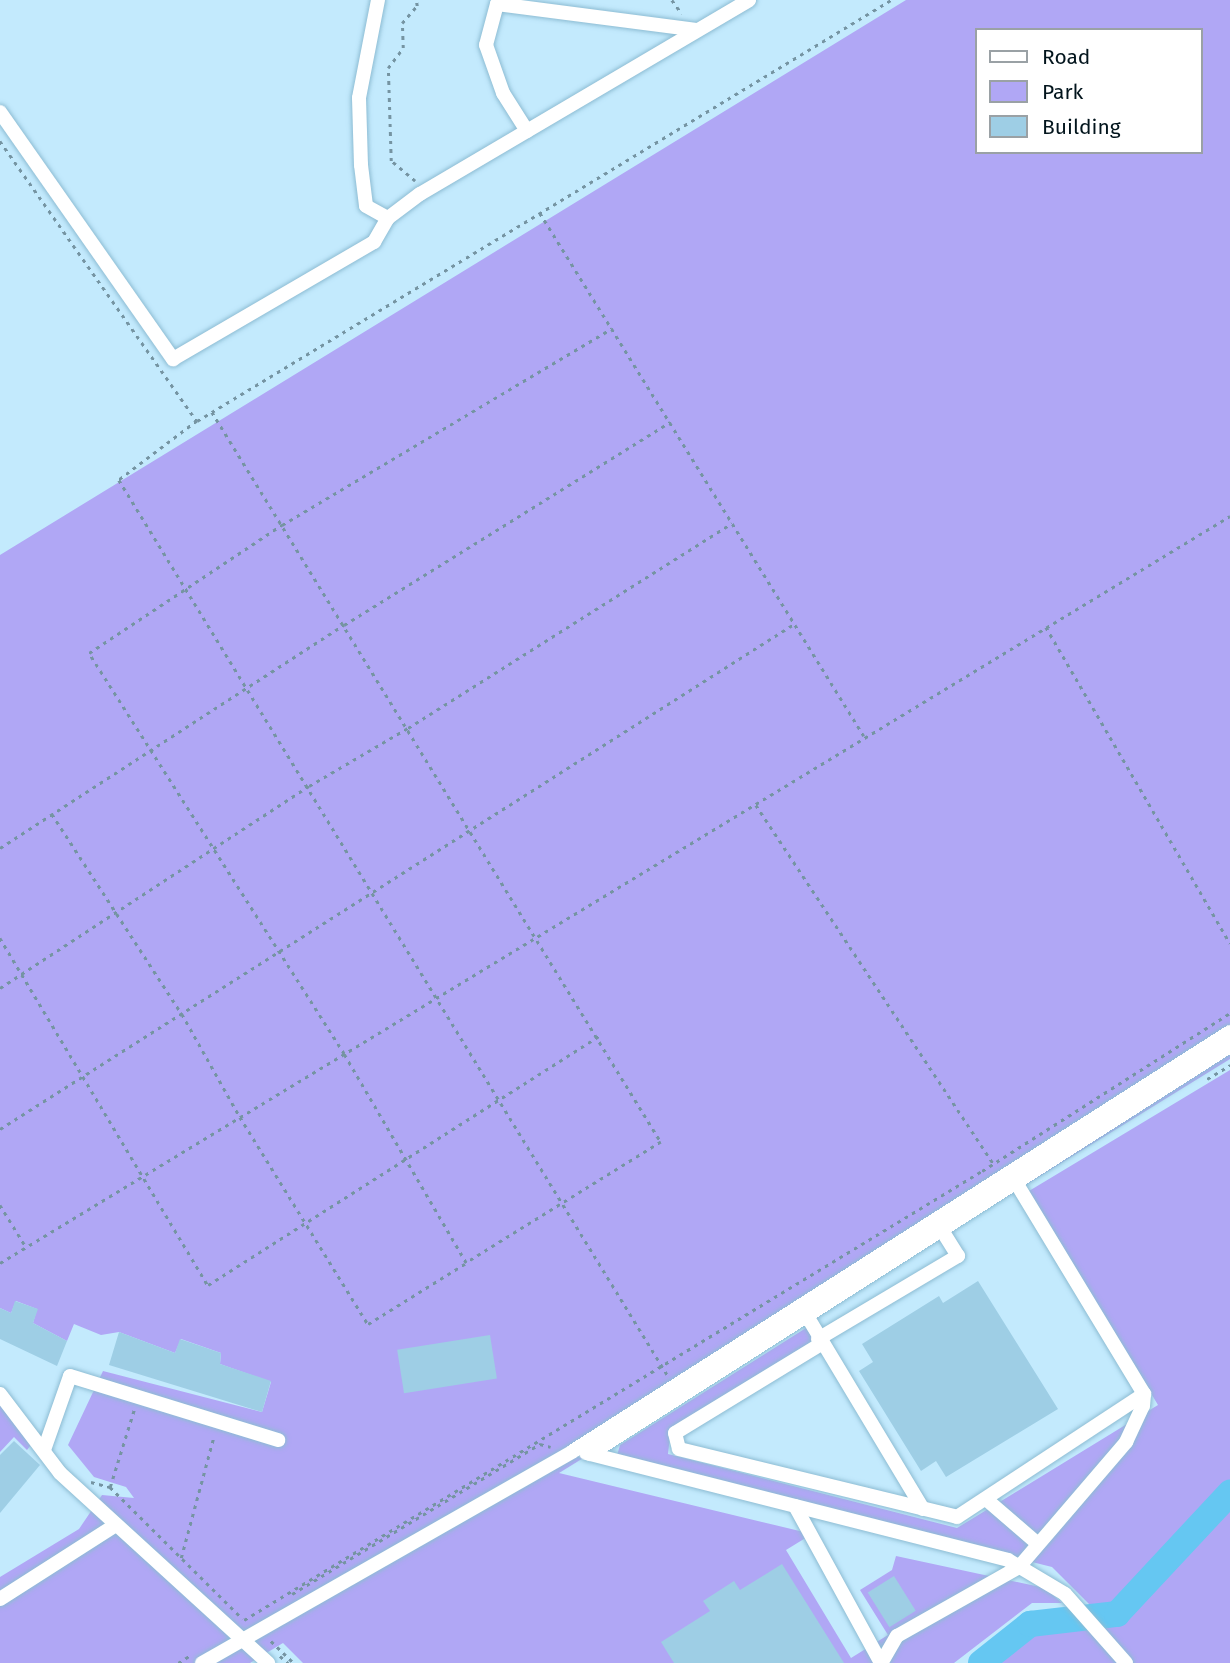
<!DOCTYPE html>
<style>
body{margin:0}
#map{position:relative;width:1230px;height:1663px;overflow:hidden;background:#c3eafd;font-family:"Fira Sans",sans-serif}
div>[style]{position:absolute}
.green>*{inset:0;background:#b0a7f5}
.river>*{height:26px;margin:-13px;padding:0 13px;transform-origin:13px;border-radius:13px;background:#65c7f2}
.building>*{inset:0;background:#9ecee5;transform-origin:0 0}
.path>*{height:2.5px;margin-top:-1.25px;transform-origin:0;background:repeating-linear-gradient(90deg,#7594a2 0 3.5px,transparent 0 8.5px)}
.roads{filter:drop-shadow(0 0 2px #8dbcd3) drop-shadow(0 0 2px #8dbcd3)}
.minor>*{height:14px;margin:-7px;padding:0 7px;transform-origin:7px;border-radius:7px;background:#fff}
span{translate:-50% -50%;white-space:nowrap;text-align:center;line-height:1.15;-webkit-text-stroke:7px #fff;paint-order:stroke}
.legend{position:absolute;left:975px;top:28px;width:228px;height:126px;box-sizing:border-box;background:#fff;border:2px solid #9aa1a5;margin:0;padding:9px 12px;list-style:none;font-size:21px;color:#03151d}
.legend li{display:flex;align-items:center;gap:14px;height:35px}
.legend b{width:35px;border:2px solid #9aa1a5}
</style>
<div id="map">
<div class="green">
<div style="clip-path:polygon(evenodd,906px 0,1230px 0,1230px 1059px,559px 1473px,812px 1534px,786px 1550px,851px 1658px,888px 1635px,860px 1590px,892px 1570px,896px 1556px,1045px 1588px,1062px 1603px,1032px 1603px,954px 1663px,303px 1663px,283px 1643px,250px 1663px,0 1663px,0 1577px,79px 1529px,102px 1495px,134px 1498px,126px 1487px,94px 1477px,68px 1445px,103px 1371px,262px 1412px,271px 1382px,220px 1364px,221px 1353px,181px 1339px,175px 1353px,119px 1332px,101px 1335px,74px 1324px,67px 1341px,33px 1323px,37px 1309px,16px 1301px,11px 1313px,0 1308px,0 555px,906px 0,976px 30px,1200px 30px,1200px 152px,976px 152px,976px 30px)"></div>
<div style="clip-path:polygon(1230px 1070px,1230px 1663px,981px 1663px,1030px 1624px,1100px 1615px,1052px 1567px,616px 1459px,620px 1445px,806px 1328px,814px 1340px,671px 1428px,668px 1454px,957px 1528px,1158px 1405px,1029px 1191px)"></div>
<div style="clip-path:polygon(0 1399px,34px 1441px,27px 1450px,14px 1437px,0 1452px)"></div>
</div>
<div class="river">
<div style="left:981px;top:1663px;width:63px;rotate:-38.5deg"></div>
<div style="left:1030px;top:1624px;width:88px;rotate:-6.6deg"></div>
<div style="left:1117px;top:1614px;width:166px;rotate:-47deg"></div>
</div>
<div class="building">
<div style="clip-path:polygon(978px 1281px,1058px 1409px,946px 1477px,936px 1461px,921px 1471px,859px 1371px,873px 1362px,862px 1344px,939px 1296px,943px 1303px)"></div>
<div style="clip-path:polygon(15px 1301px,38px 1309px,33px 1323px,67px 1341px,57px 1366px,0 1339px,0 1308px,11px 1313px)"></div>
<div style="clip-path:polygon(119px 1332px,175px 1353px,180px 1339px,221px 1353px,220px 1364px,271px 1381px,262px 1412px,109px 1365px)"></div>
<div style="left:490px;top:1335px;width:44px;height:94px;rotate:81deg"></div>
<div style="clip-path:polygon(14px 1441px,40px 1465px,0 1513px,0 1455px)"></div>
<div style="clip-path:polygon(782px 1564px,844px 1663px,674px 1663px,661px 1642px,710px 1611px,703px 1601px,734px 1581px,740px 1590px)"></div>
<div style="left:894px;top:1576px;width:41px;height:31px;rotate:58deg"></div>
</div>
<div class="path">
<div style="left:672px;top:0;width:17px;rotate:54deg"></div>
<div style="left:0;top:141px;width:342px;rotate:54.9deg"></div>
<div style="left:197px;top:421px;width:812px;rotate:-31.24deg"></div>
<div style="left:415px;top:181px;width:31px;rotate:-140deg"></div>
<div style="left:391px;top:161px;width:93px;rotate:-91.8deg"></div>
<div style="left:388px;top:68px;width:25px;rotate:-53deg"></div>
<div style="left:403px;top:48px;width:25px;rotate:-92deg"></div>
<div style="left:402px;top:23px;width:23px;rotate:-49deg"></div>
<div style="left:417px;top:6px;width:6px;rotate:-99deg"></div>
<div style="left:540px;top:213px;width:615px;rotate:58.22deg"></div>
<div style="left:212px;top:412px;width:857px;rotate:58.41deg"></div>
<div style="left:661px;top:1142px;width:229px;rotate:148.2deg"></div>
<div style="left:197px;top:421px;width:98px;rotate:142.9deg"></div>
<div style="left:119px;top:480px;width:1051px;rotate:58.5deg"></div>
<div style="left:1046px;top:627px;width:366px;rotate:59.8deg"></div>
<div style="left:756px;top:805px;width:431px;rotate:56.5deg"></div>
<div style="left:52px;top:814px;width:239px;rotate:57deg"></div>
<div style="left:182px;top:1014px;width:118px;rotate:60.6deg"></div>
<div style="left:240px;top:1117px;width:243px;rotate:58.3deg"></div>
<div style="left:368px;top:1324px;width:115px;rotate:-31.9deg"></div>
<div style="left:466px;top:1263px;width:242px;rotate:-120.3deg"></div>
<div style="left:344px;top:1054px;width:475px;rotate:-122.5deg"></div>
<div style="left:89px;top:653px;width:232px;rotate:-33.6deg"></div>
<div style="left:282px;top:525px;width:384px;rotate:-30.8deg"></div>
<div style="left:0;top:848px;width:410px;rotate:-33deg"></div>
<div style="left:344px;top:625px;width:384px;rotate:-31.9deg"></div>
<div style="left:0;top:938px;width:405px;rotate:59.1deg"></div>
<div style="left:208px;top:1285px;width:464px;rotate:-32.5deg"></div>
<div style="left:0;top:988px;width:369px;rotate:-33.2deg"></div>
<div style="left:309px;top:786px;width:115px;rotate:-30.4deg"></div>
<div style="left:408px;top:728px;width:383px;rotate:-32.3deg"></div>
<div style="left:1207px;top:1079px;width:27px;rotate:-31deg"></div>
<div style="left:0;top:1129px;width:941px;rotate:-32.46deg"></div>
<div style="left:0;top:1205px;width:49px;rotate:58.2deg"></div>
<div style="left:0;top:1263px;width:1439px;rotate:-31.27deg"></div>
<div style="left:91px;top:1482px;width:20px;rotate:15deg"></div>
<div style="left:110px;top:1487px;width:187px;rotate:44.8deg"></div>
<div style="left:110px;top:1487px;width:81px;rotate:-72.7deg"></div>
<div style="left:181px;top:1558px;width:126px;rotate:-74.9deg"></div>
<div style="left:292px;top:1594px;width:290px;rotate:-31.2deg"></div>
<div style="left:540px;top:1444px;width:11px;rotate:15deg"></div>
<div style="left:244px;top:1620px;width:864px;rotate:-31.32deg"></div>
<div style="left:982px;top:1171px;width:294px;rotate:-32.5deg"></div>
<div style="left:271px;top:1641px;width:32px;rotate:44deg"></div>
<div style="left:280px;top:1656px;width:11px;rotate:41deg"></div>
<div style="left:178px;top:1663px;width:15px;rotate:-32deg"></div>
</div>
<div class="roads">
<div class="minor">
<div style="left:378px;top:0;width:100px;rotate:101deg"></div>
<div style="left:359px;top:98px;width:67px;rotate:88.3deg"></div>
<div style="left:361px;top:165px;width:41px;rotate:83deg"></div>
<div style="left:366px;top:206px;width:25px;rotate:29deg"></div>
<div style="left:0;top:112px;width:302px;rotate:55deg"></div>
<div style="left:173px;top:359px;width:233px;rotate:-30.2deg"></div>
<div style="left:374px;top:242px;width:28px;rotate:-60deg"></div>
<div style="left:388px;top:218px;width:40px;rotate:-37deg"></div>
<div style="left:420px;top:194px;width:382px;rotate:-30.5deg"></div>
<div style="left:527px;top:131px;width:45px;rotate:-122.3deg"></div>
<div style="left:503px;top:93px;width:51px;rotate:-109.5deg"></div>
<div style="left:486px;top:45px;width:42px;rotate:-75deg"></div>
<div style="left:497px;top:4px;width:201px;rotate:7.4deg"></div>
<div style="left:807px;top:1316px;width:225px;rotate:59deg"></div>
<div style="left:818px;top:1339px;width:163px;rotate:-30.7deg"></div>
<div style="left:958px;top:1256px;width:31px;rotate:-122deg"></div>
<div style="left:821px;top:1344px;width:171px;rotate:148.6deg"></div>
<div style="left:675px;top:1433px;width:16px;rotate:76deg"></div>
<div style="left:679px;top:1449px;width:286px;rotate:13.7deg"></div>
<div style="left:957px;top:1517px;width:224px;rotate:-33.3deg"></div>
<div style="left:0;top:1394px;width:99px;rotate:52.8deg"></div>
<div style="left:60px;top:1473px;width:282px;rotate:42.4deg"></div>
<div style="left:44px;top:1450px;width:78px;rotate:-70.6deg"></div>
<div style="left:70px;top:1376px;width:218px;rotate:17.1deg"></div>
<div style="left:586px;top:1453px;width:435px;rotate:14.2deg"></div>
<div style="left:1008px;top:1560px;width:66px;rotate:30.8deg"></div>
<div style="left:1065px;top:1594px;width:92px;rotate:48.5deg"></div>
<div style="left:590px;top:1454px;width:759px;rotate:-32.52deg"></div>
<div style="left:987px;top:1500px;width:67px;rotate:40.8deg"></div>
<div style="left:795px;top:1506px;width:179px;rotate:61.3deg"></div>
<div style="left:0;top:1599px;width:135px;rotate:-32.6deg"></div>
<div style="left:883px;top:1660px;width:28px;rotate:-60deg"></div>
<div style="left:897px;top:1636px;width:140px;rotate:-29.5deg"></div>
<div style="left:1019px;top:1567px;width:165px;rotate:-49.4deg"></div>
<div style="left:1126px;top:1442px;width:40px;rotate:-65deg"></div>
<div style="left:1143px;top:1406px;width:12px;rotate:-85deg"></div>
<div style="left:1144px;top:1394px;width:247px;rotate:-121.2deg"></div>
<div style="left:202px;top:1663px;width:427px;rotate:-29.7deg"></div>
<div style="left:573px;top:1451px;width:779px;rotate:-32.53deg"></div>
</div>
</div>
<ul class="legend">
<li><b style="height:9px;background:#fff"></b>Road</li>
<li><b style="height:19px;background:#b0a7f5"></b>Park</li>
<li><b style="height:19px;background:#9ecee5"></b>Building</li>
</ul>
</div>
